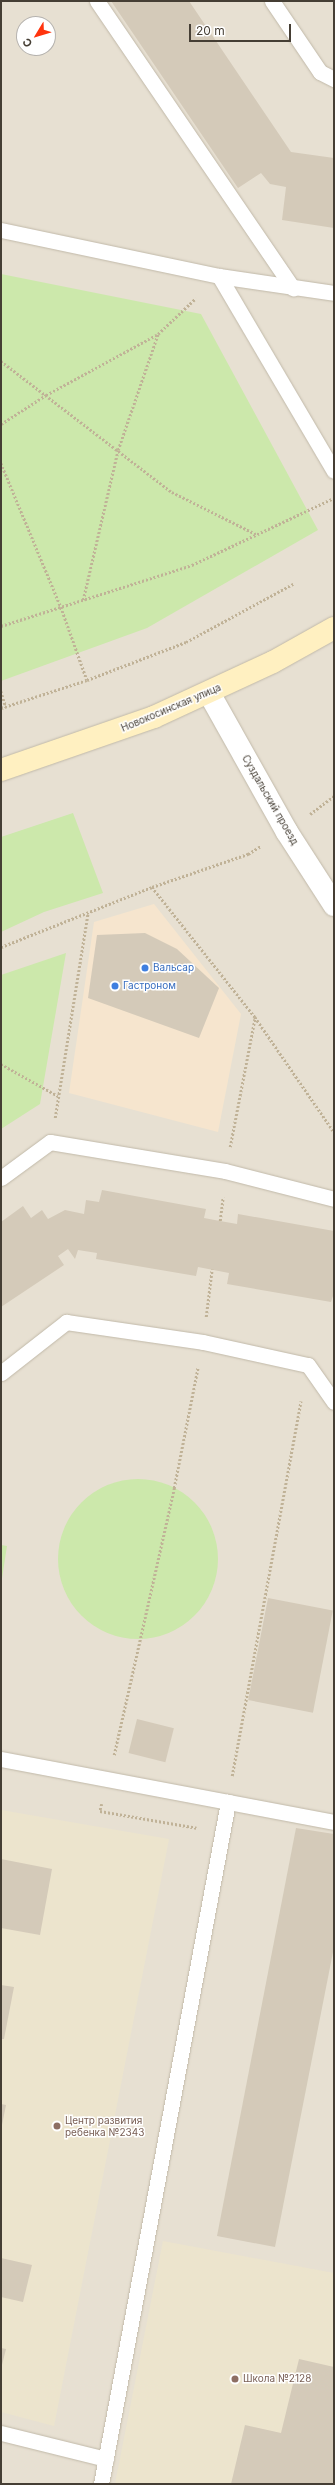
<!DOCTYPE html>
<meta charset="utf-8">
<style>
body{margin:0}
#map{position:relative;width:335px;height:2485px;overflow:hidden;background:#f2eee4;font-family:Inter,sans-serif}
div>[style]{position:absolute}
.residential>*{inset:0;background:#e7e0d2}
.commercial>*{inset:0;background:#f6e5ce}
.education>*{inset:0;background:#ece4cd}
.green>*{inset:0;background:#cce8ab}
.round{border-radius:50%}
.building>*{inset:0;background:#d4cab9;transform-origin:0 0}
.path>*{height:2.5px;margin-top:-1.25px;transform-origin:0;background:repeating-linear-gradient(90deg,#c0b297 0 2px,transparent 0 4px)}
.roads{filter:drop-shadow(0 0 1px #c1b9a9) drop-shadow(0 0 1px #c1b9a9)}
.lane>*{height:15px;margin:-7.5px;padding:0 7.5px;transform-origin:7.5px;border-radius:7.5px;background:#fff}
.street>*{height:22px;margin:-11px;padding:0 11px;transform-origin:11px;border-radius:11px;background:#fff}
.secondary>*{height:22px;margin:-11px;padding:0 11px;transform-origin:11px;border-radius:11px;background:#fff0c1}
.dots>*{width:11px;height:11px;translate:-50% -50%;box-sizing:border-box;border:2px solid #fff;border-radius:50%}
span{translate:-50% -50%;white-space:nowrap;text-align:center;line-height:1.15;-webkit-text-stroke:3px #fff;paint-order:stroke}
.street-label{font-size:10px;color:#453e34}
.shop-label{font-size:10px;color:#366cbe}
.left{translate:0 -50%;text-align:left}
.education-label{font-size:10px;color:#785e54}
.frame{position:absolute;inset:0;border:2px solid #453e34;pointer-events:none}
.north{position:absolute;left:16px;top:16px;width:40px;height:40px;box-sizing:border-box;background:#fff;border:1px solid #b5b2ae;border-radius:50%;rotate:232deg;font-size:11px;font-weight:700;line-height:16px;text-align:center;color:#453e34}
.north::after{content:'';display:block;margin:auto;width:14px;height:18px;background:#ff340e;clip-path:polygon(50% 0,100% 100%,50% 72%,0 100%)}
.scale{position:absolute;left:189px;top:24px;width:102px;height:18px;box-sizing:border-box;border:2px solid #453e34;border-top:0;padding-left:5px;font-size:12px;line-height:14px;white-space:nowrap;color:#453e34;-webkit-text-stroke:3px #fff;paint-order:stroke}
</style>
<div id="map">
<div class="residential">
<div style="clip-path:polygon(evenodd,1px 1px,334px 1px,334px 2484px,1px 2484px,1px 1px,24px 24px,48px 24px,48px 48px,24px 48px,24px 24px)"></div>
</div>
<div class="commercial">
<div style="clip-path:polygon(154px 904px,241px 1014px,218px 1132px,69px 1093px,94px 922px)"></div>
</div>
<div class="education">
<div style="clip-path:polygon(1px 1810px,169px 1839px,54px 2426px,1px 2412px)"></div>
<div style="clip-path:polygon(163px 2241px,334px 2273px,334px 2484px,115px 2484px)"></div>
</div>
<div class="green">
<div style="clip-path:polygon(1px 274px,201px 314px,318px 530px,147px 628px,1px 681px)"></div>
<div style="clip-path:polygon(73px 813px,103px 893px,44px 912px,1px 932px,1px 837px)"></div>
<div style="clip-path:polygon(66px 953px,40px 1104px,1px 1129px,1px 975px)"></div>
<div class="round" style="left:58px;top:1479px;width:160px;height:160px"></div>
<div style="clip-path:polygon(1px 1545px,7px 1546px,1px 1585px)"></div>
</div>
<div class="building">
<div style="clip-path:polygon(111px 1px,189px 1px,291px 152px,334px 158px,334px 228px,282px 220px,286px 187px,270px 184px,261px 173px,238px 188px)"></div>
<div style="clip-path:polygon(145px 933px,177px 949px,219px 988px,199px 1038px,88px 998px,97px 935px)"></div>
<div style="clip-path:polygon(102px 1190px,206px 1209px,204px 1218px,220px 1221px,237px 1224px,238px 1214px,334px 1231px,334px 1293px,331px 1302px,227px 1284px,229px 1273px,198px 1267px,196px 1276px,96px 1259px,97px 1253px,78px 1250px,75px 1259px,68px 1249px,58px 1256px,64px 1265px,1px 1307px,1px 1222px,23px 1206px,31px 1218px,42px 1210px,48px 1219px,65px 1210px,84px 1214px,86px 1200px,99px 1202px)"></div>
<div style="left:268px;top:1598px;width:66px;height:104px;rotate:11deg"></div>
<div style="left:137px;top:1719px;width:38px;height:35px;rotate:14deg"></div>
<div style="clip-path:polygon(296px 1828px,334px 1834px,334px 1947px,275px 2247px,217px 2236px)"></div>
<div style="clip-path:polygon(1px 1859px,52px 1869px,40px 1935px,1px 1928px)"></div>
<div style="clip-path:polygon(1px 1985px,14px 1987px,4px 2039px,1px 2039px)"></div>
<div style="clip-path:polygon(1px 2104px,6px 2105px,2px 2125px,1px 2125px)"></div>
<div style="clip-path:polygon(1px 2258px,32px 2265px,23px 2302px,1px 2297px)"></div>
<div style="clip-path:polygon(1px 2348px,6px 2349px,2px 2365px,1px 2365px)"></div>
<div style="clip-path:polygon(299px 2359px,334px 2367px,334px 2484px,231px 2484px,245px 2425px,281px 2433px)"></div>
</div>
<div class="path">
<div style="left:1px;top:361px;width:215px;rotate:37.5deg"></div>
<div style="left:172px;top:492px;width:94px;rotate:26.6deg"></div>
<div style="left:1px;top:424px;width:54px;rotate:-32.8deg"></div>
<div style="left:46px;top:395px;width:128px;rotate:-28.6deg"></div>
<div style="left:158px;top:334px;width:52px;rotate:-43.5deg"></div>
<div style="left:1px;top:463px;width:156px;rotate:67.4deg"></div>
<div style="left:61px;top:607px;width:77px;rotate:70.4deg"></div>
<div style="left:83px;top:600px;width:154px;rotate:-76.9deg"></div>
<div style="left:118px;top:450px;width:123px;rotate:-71deg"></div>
<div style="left:1px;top:626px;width:201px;rotate:-17.7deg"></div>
<div style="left:192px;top:565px;width:157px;rotate:-25.3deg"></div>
<div style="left:1px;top:691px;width:17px;rotate:73deg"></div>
<div style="left:1px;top:708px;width:90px;rotate:-18deg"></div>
<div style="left:87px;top:680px;width:106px;rotate:-21deg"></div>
<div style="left:186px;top:642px;width:122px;rotate:-28.5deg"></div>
<div style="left:310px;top:814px;width:30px;rotate:-37deg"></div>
<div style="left:152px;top:887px;width:166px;rotate:51.6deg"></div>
<div style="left:255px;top:1017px;width:140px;rotate:55.5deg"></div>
<div style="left:1px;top:947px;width:162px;rotate:-21.7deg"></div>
<div style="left:152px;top:887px;width:102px;rotate:-19deg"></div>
<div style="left:248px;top:854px;width:15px;rotate:-32deg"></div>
<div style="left:1px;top:1064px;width:65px;rotate:29.3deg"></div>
<div style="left:55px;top:1118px;width:208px;rotate:-80.9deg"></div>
<div style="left:230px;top:1147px;width:132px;rotate:-79.1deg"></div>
<div style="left:220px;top:1221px;width:24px;rotate:-83deg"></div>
<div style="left:206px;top:1317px;width:48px;rotate:-82.9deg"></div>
<div style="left:114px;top:1755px;width:274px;rotate:-77.3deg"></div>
<div style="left:174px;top:1488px;width:123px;rotate:-78.8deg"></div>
<div style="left:232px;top:1776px;width:381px;rotate:-79.6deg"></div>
<div style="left:102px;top:1804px;width:7px;rotate:106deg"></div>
<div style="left:100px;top:1811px;width:98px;rotate:9.9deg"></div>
</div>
<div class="roads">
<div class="lane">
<div style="left:97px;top:1px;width:348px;rotate:55.7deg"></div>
<div style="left:272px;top:1px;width:86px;rotate:55.9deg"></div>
<div style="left:320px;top:72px;width:16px;rotate:27deg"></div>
<div style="left:1px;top:230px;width:223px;rotate:11.9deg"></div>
<div style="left:219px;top:276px;width:116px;rotate:8.4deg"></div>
<div style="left:219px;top:276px;width:226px;rotate:59.5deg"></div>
<div style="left:1px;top:1178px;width:61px;rotate:-36.3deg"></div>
<div style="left:50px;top:1142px;width:177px;rotate:9.4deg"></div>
<div style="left:225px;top:1171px;width:113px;rotate:14.4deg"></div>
<div style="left:1px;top:1373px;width:83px;rotate:-38.1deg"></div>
<div style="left:66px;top:1322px;width:138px;rotate:8.3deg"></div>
<div style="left:203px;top:1342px;width:107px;rotate:12.4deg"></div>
<div style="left:308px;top:1365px;width:45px;rotate:54.9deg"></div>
<div style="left:1px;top:1759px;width:339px;rotate:10.7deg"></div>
<div style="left:1px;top:2433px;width:108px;rotate:13.9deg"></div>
<div style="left:101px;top:2484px;width:694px;rotate:-79.45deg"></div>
</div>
<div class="street">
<div style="left:209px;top:693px;width:159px;rotate:60.7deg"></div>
<div style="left:287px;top:832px;width:87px;rotate:57.2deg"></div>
</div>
<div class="secondary">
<div style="left:1px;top:770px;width:162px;rotate:-19.1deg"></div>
<div style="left:154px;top:717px;width:131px;rotate:-24.8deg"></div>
<div style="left:273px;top:662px;width:70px;rotate:-29.1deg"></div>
</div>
</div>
<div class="dots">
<div style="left:145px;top:968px;background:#3f7fe0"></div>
<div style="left:115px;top:986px;background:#3f7fe0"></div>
<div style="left:57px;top:2126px;background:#8d6e63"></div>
<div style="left:235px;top:2379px;background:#8d6e63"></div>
</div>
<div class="street-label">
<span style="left:171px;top:708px;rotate:-23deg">Новокосинская улица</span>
<span style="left:270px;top:800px;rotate:60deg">Суздальский проезд</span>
</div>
<div class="shop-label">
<span class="left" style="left:153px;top:968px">Вальсар</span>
<span class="left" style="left:123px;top:986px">Гастроном</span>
</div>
<div class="education-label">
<span class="left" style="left:65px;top:2126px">Центр развития<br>ребенка №2343</span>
<span class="left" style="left:243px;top:2379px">Школа №2128</span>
</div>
<div class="frame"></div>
<div class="north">С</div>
<div class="scale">20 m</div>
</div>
